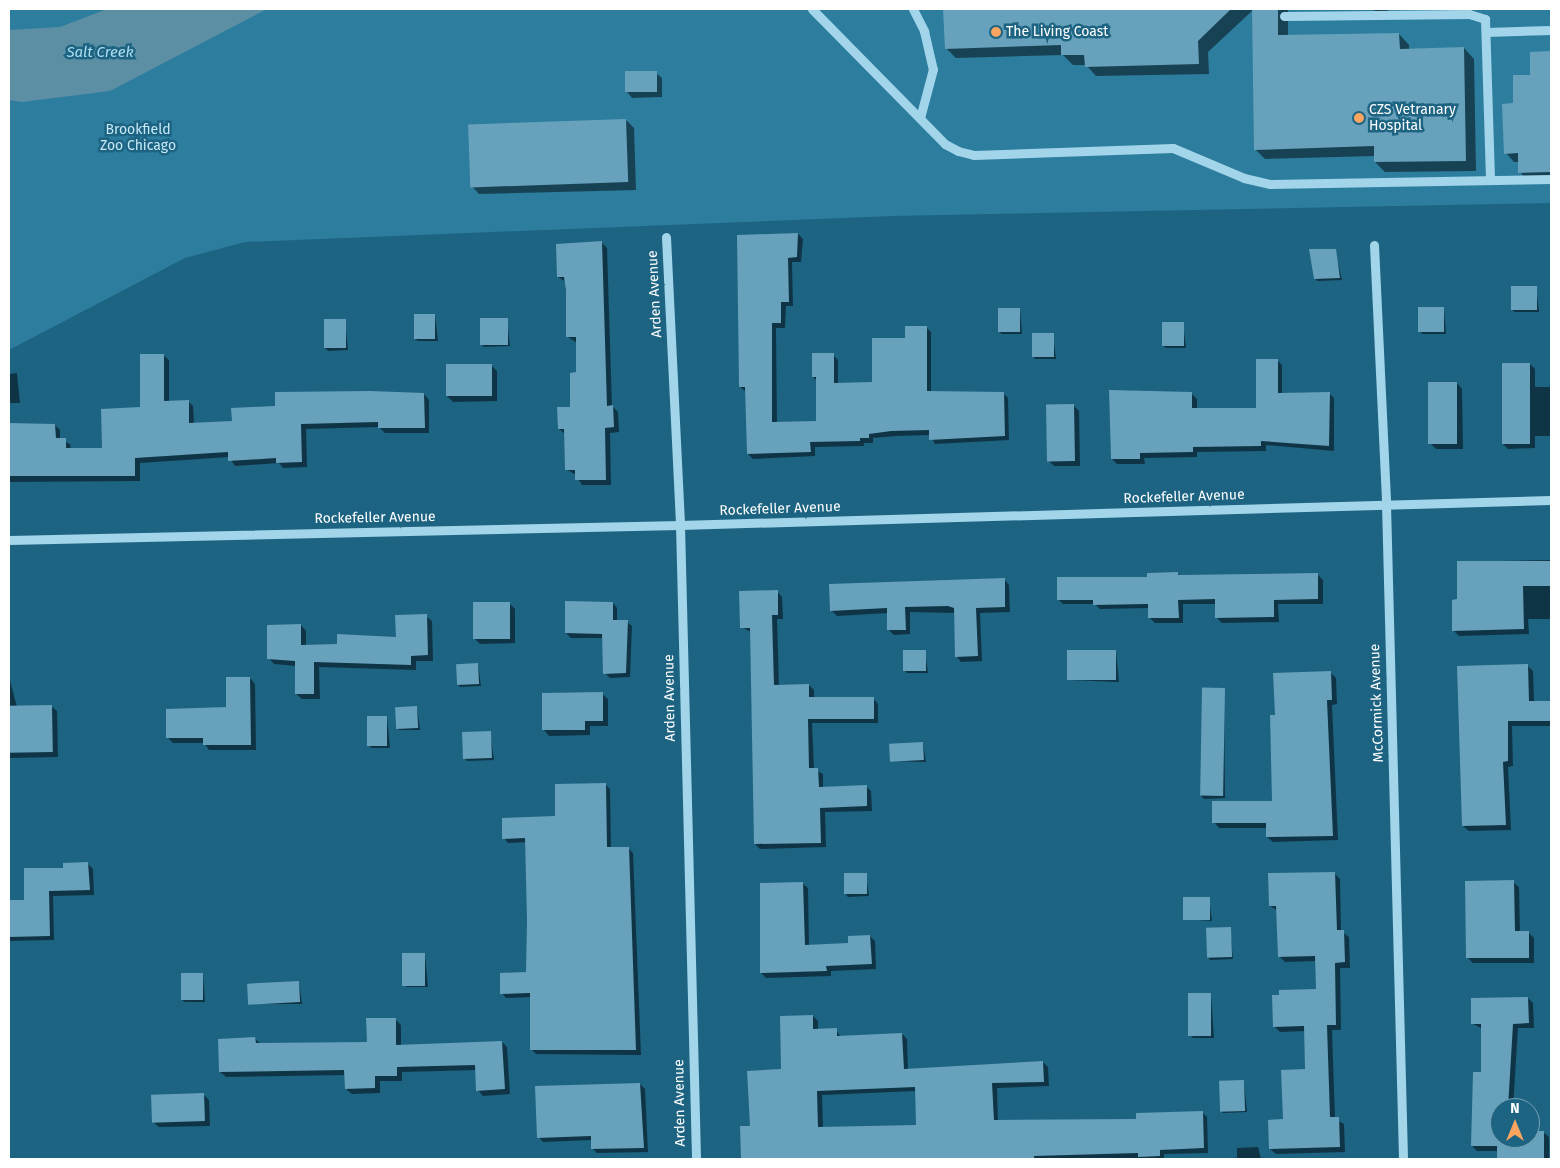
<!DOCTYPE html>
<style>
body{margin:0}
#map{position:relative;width:1560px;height:1168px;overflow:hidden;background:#1d6382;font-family:"Fira Sans",sans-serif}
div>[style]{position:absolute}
.green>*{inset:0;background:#2c7d9e}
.water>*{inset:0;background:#5c8fa4}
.shadow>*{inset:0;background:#0007}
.building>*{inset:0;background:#67a1bb;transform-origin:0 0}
.minor>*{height:9px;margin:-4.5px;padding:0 4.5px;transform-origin:4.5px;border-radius:4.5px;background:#a2d5ea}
.dots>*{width:14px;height:14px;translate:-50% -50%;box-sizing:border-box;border:2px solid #1d6382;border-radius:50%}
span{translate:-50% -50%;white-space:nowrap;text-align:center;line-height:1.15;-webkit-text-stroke:5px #1d6382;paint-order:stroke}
.poi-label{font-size:14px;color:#fff}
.left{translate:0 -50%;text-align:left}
.park-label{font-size:14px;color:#c6e9f7}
.street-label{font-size:14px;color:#fff}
.water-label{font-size:15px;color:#addef1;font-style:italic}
.frame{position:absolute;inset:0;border:10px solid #fff;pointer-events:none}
.north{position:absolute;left:1490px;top:1098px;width:50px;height:50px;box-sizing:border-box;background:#1d6382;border:1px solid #77a1b4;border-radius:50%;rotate:0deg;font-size:14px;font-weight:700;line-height:20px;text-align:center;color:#fff}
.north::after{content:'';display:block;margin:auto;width:18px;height:22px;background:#faa660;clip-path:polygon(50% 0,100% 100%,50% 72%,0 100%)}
</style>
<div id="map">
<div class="green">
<div style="clip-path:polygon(9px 9px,1551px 9px,1551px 203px,893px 216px,245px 242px,185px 258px,9px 350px)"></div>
</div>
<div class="water">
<div style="clip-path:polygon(107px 9px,267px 9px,110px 91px,22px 102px,9px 100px,9px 30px,60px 27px)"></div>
</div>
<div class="shadow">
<div style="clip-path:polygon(944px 9px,1288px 9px,1288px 36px,1399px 34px,1409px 45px,1409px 50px,1464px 48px,1474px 59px,1476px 171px,1385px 172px,1375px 162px,1375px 156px,1265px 159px,1255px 149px,1253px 10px,1208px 52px,1209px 74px,1096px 76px,1086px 65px,1073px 65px,1063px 55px,956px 58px,946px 48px)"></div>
<div style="clip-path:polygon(1368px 9px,1388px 9px,1388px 14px)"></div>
<div style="clip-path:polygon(1551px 52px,1551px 180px,1528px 181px,1520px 172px,1519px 162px,1514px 162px,1506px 153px,1515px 105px,1532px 76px,1531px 53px)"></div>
<div style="clip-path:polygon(656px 73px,662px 78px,662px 97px,632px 98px,627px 92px)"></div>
<div style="clip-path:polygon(626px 120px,634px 128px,636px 190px,479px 194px,471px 185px)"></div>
<div style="clip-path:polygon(798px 234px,803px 239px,801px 262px,792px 262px,793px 306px,786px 306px,785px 328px,776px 328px,777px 424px,817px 422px,817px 381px,813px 377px,833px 355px,838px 360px,838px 384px,873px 383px,906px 339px,926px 327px,931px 332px,931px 393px,1003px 393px,1008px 398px,1009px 440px,935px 444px,930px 435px,896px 436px,873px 438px,873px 443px,864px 443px,864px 446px,815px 447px,815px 456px,753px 459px,748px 454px,746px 392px,740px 387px,738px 236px)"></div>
<div style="clip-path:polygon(602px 243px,607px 248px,612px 406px,618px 412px,619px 432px,610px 433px,611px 485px,582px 485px,576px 475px,566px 469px,565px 434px,559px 429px,572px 408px,578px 373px,577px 343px,568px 337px,566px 282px,558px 277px)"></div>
<div style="clip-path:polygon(1335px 250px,1342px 280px,1317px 281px,1315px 278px)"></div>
<div style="clip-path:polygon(1536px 287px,1539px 312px,1515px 312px,1512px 310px)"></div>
<div style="clip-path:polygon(1020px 309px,1022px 334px,1002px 334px,999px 332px)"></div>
<div style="clip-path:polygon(1444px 309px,1446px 334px,1422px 334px,1420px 331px)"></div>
<div style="clip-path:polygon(435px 315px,438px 341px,418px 341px,415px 339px)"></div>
<div style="clip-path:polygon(507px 319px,510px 346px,484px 347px,482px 345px)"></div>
<div style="clip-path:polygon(345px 321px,348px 350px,328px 351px,325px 348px)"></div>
<div style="clip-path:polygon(1183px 323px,1186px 348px,1166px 348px,1163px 346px)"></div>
<div style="clip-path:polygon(1053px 334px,1056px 359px,1035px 359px,1033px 356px)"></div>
<div style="clip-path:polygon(163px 355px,169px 360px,169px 402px,188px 401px,193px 406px,194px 424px,233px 422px,276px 407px,424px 394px,429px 400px,429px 433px,385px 433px,379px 427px,306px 429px,307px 467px,283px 468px,279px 463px,235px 466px,229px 457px,140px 463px,140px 481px,9px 482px,9px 424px,55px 425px,60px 430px,60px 439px,70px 444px,71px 450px,103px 450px,142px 408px)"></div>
<div style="clip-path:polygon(1277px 360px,1282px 365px,1282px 394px,1329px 393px,1334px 398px,1334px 451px,1266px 445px,1266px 451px,1197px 452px,1197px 457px,1144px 458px,1145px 464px,1117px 464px,1112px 459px,1191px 393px,1197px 399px,1197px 410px,1257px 409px)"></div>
<div style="clip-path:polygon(1530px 364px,1535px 369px,1535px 387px,1551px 387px,1551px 436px,1535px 436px,1535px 448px,1508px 449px,1503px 444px)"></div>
<div style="clip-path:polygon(491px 365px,497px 371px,497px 401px,453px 402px,447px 396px)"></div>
<div style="clip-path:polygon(17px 373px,20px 403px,9px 403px,9px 374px)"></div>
<div style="clip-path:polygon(1457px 383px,1462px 389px,1463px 449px,1436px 449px,1431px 444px)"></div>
<div style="clip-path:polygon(1074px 406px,1079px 411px,1080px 466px,1054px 466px,1048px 460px)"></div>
<div style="clip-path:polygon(1551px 560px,1551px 619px,1528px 619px,1529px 634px,1459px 636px,1453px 630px,1458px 601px,1458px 562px)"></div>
<div style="clip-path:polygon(1177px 573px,1180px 576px,1317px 574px,1323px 580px,1323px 604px,1278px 604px,1279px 622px,1222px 623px,1217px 618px,1216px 604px,1183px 604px,1183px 623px,1155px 623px,1150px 618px,1149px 608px,1100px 609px,1095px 604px,1063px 604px,1058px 599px)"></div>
<div style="clip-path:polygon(1004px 579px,1009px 585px,1010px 612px,980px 613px,982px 661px,961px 662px,956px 656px,955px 613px,910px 612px,910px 634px,894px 635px,889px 630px,888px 613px,837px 616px,831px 610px)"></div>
<div style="clip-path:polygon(777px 591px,782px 597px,783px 619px,777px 619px,779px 686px,809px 685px,814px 690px,814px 698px,873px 698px,878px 704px,878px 723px,812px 723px,814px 769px,823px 774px,823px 788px,866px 786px,871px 791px,872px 811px,825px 812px,826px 847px,760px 849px,755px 844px,751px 632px,741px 627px)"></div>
<div style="clip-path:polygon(509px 603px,515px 609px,515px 643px,480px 644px,474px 638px)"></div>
<div style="clip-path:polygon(613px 603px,617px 608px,617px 622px,627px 622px,632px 626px,630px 677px,610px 678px,605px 673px,603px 638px,571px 638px,566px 633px)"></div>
<div style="clip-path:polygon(426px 616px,432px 621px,433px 661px,416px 661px,416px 670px,319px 667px,320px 699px,302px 699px,296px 694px,296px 666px,274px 664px,269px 658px,301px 625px,306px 631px,306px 646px,338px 645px,397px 638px)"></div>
<div style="clip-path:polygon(925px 651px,928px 673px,907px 673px,905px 671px)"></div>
<div style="clip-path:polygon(1116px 651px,1119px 682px,1069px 680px)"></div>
<div style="clip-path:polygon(478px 664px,481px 686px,460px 687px,457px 684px)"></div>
<div style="clip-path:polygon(1528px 666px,1533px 671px,1534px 702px,1551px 702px,1551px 726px,1512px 726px,1513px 766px,1508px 767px,1511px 830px,1469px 831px,1463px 826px)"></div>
<div style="clip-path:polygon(1330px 672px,1336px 678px,1337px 704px,1332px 705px,1338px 840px,1273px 842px,1267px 837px,1267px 828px,1219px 828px,1214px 822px,1273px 802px,1276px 716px)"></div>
<div style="clip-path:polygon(9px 677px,17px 707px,51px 706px,57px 711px,58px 757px,9px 758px)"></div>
<div style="clip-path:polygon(250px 678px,255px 684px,256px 750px,209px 750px,204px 743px,173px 743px,168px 738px,227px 709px)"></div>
<div style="clip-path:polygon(1224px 690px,1225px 798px,1204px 799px,1201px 796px)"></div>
<div style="clip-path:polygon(602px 694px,608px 699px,608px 726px,590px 726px,590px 735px,549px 736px,544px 730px)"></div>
<div style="clip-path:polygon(417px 707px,420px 730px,399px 730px,397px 728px)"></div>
<div style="clip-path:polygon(387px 717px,390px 748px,372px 748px,369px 746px)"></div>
<div style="clip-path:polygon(490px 732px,494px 760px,467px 761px,464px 758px)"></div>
<div style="clip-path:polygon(923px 743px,926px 762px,891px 761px)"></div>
<div style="clip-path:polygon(605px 784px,610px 789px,611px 849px,628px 848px,633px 853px,641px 1055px,536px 1054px,532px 1050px,531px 997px,506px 998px,502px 993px,527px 973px,528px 920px,527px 842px,508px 843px,504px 838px,557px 817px)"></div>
<div style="clip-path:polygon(88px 864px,93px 869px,94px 895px,53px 896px,54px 940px,9px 941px,9px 901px,26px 901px,65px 869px)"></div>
<div style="clip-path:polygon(1334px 873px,1340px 879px,1341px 931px,1349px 937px,1350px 968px,1340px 968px,1341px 1030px,1332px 1030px,1335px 1119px,1344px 1124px,1345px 1152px,1276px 1154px,1270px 1149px,1306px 1070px,1305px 1031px,1280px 1032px,1274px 1026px,1318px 990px,1317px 961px,1285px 962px,1279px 956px,1278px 911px,1270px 906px)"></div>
<div style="clip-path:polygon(866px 875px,869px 896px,848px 897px,846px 895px)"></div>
<div style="clip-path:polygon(1513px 882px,1519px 887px,1520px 932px,1528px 932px,1534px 938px,1534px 963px,1473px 963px,1467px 957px)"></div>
<div style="clip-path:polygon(802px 883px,808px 888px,809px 946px,849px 945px,870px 936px,875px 941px,876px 969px,831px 971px,831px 976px,766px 978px,761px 973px)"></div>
<div style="clip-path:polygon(1209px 898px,1212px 921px,1184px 919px)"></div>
<div style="clip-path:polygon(1230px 929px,1233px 959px,1210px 960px,1208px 957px)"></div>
<div style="clip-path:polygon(425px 954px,428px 987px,407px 987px,404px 985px)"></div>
<div style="clip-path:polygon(203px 974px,205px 1002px,185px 1002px,182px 1000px)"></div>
<div style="clip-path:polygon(299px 982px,302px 1004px,249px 1004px)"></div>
<div style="clip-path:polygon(1211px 994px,1214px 1038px,1193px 1038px,1191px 1036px)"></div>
<div style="clip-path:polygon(1528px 998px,1533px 1003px,1534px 1028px,1518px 1028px,1513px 1108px,1500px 1108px,1500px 1138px,1530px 1138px,1530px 1132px,1543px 1132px,1549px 1137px,1549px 1159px,1498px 1159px,1498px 1151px,1477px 1151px,1472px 1146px,1483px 1074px,1483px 1029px,1473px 1024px)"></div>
<div style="clip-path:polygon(evenodd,813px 1016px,818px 1021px,818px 1030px,836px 1030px,841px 1037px,902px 1034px,907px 1039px,908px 1070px,1043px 1062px,1048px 1067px,1049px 1086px,997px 1088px,998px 1122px,1138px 1120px,1202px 1112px,1207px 1117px,1208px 1153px,1164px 1154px,1164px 1159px,743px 1159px,742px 1127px,751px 1127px,813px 1016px,916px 1091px,918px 1126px,823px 1128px,822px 1095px,916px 1091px)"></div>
<div style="clip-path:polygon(395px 1019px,401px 1025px,401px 1046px,502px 1042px,507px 1047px,510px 1094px,483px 1096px,478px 1090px,477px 1070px,402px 1072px,402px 1081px,380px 1081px,380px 1093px,352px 1094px,346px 1089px,346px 1075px,226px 1077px,220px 1072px,255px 1039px,261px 1044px,368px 1043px)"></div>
<div style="clip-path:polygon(1244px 1082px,1247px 1112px,1223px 1113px,1221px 1111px)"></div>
<div style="clip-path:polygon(640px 1084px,645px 1089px,648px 1152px,597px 1153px,592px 1148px,592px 1140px,543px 1142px,539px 1137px)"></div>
<div style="clip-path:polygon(204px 1095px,209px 1100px,210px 1126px,159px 1127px,153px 1122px)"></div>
<div style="clip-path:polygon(1258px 1147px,1261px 1159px,1237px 1159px,1237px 1148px)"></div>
</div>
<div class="building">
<div style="clip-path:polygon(943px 9px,1231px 9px,1198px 41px,1199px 64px,1085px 67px,1084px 55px,1061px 55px,1061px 45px,945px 49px)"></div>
<div style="clip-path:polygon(1252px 9px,1278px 9px,1278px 35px,1399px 33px,1400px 49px,1464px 47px,1466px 161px,1374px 162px,1374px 146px,1254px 150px)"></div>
<div style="clip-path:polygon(1551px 51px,1551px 172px,1518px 173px,1518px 153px,1504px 154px,1502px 104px,1513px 103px,1513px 75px,1530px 75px,1530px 52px)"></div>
<div style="left:657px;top:71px;width:21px;height:32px;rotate:90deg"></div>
<div style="left:626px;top:119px;width:63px;height:158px;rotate:88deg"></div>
<div style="clip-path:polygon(798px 233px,797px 257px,788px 258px,789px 302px,781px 302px,781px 323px,772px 323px,772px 422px,816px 421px,816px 377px,812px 377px,812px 353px,834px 353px,834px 383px,872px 382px,872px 338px,905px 338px,905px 326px,927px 326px,927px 391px,1004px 392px,1005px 436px,929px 440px,929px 430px,891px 431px,869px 434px,869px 438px,860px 438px,860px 441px,810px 442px,811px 452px,747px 454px,745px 387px,739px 387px,737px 235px)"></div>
<div style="clip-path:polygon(602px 241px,607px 406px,613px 405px,614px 427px,605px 428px,606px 480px,575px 480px,575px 470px,565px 470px,564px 429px,558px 429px,557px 407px,570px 407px,570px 373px,576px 372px,576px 337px,566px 337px,566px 290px,564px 277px,557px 277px,556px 244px)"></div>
<div style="clip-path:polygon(1309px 249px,1336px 249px,1340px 278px,1314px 279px)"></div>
<div style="left:1511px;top:286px;width:26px;height:24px"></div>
<div style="left:1444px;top:307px;width:25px;height:26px;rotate:90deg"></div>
<div style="left:998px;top:308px;width:22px;height:24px"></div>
<div style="left:414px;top:314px;width:21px;height:25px"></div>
<div style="left:480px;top:318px;width:28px;height:27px"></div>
<div style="left:346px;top:319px;width:29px;height:22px;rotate:90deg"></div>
<div style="left:1162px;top:322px;width:22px;height:24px"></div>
<div style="left:1032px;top:333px;width:22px;height:24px"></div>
<div style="clip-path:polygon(140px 354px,164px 354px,164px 401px,189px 400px,189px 423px,232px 421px,231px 408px,275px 406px,275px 392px,370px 391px,424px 393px,425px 428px,378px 428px,378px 422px,301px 424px,302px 462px,276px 463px,276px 458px,228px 461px,228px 452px,135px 458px,135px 476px,9px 476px,9px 423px,55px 424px,56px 438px,66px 438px,66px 448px,102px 448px,101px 409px,140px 407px)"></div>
<div style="clip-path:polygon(1256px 359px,1278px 359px,1278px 393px,1330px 392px,1329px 446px,1261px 441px,1261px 446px,1193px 447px,1193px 452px,1140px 453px,1140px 459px,1111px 459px,1109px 390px,1192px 392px,1192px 408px,1256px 408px)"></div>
<div style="left:1502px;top:363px;width:28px;height:81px"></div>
<div style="left:446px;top:364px;width:46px;height:32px"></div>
<div style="left:1428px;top:382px;width:29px;height:62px"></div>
<div style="left:1074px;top:404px;width:57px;height:28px;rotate:89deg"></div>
<div style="clip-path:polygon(1457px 561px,1551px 561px,1551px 586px,1523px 586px,1524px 629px,1452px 631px,1452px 600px,1457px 599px)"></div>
<div style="clip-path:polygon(1178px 572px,1178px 575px,1318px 573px,1318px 599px,1274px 600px,1274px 617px,1215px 618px,1215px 599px,1178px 600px,1179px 618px,1148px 618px,1148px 604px,1093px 605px,1093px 600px,1057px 600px,1057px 577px,1147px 577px,1147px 573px)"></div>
<div style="clip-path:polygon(1005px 578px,1005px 607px,976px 608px,978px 656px,955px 657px,954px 608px,948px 606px,905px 607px,906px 630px,887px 630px,887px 608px,830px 611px,829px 584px)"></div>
<div style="clip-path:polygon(778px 590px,778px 615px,772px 615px,774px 685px,809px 684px,809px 697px,874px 697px,874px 719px,808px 719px,809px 768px,818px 768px,819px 787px,867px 785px,867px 806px,820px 808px,821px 843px,754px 844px,750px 628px,740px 628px,739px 591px)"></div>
<div style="clip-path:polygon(565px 601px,613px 602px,613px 620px,628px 620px,626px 673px,603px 674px,602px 634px,565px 633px)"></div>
<div style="left:473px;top:602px;width:37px;height:37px"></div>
<div style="clip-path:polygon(427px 614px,428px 655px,411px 656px,411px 665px,314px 662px,314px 694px,295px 694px,295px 661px,267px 659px,267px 625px,301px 624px,301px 645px,337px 644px,337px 634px,396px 637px,395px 615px)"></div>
<div style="left:903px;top:650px;width:23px;height:21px"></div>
<div style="left:1067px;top:650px;width:49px;height:30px"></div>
<div style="left:478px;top:663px;width:21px;height:22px;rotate:87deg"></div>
<div style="clip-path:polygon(1528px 664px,1529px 701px,1551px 701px,1551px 721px,1508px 721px,1508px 761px,1503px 762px,1506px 825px,1462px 826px,1457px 666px)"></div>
<div style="clip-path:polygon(1331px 671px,1332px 700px,1327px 700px,1333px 836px,1266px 837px,1266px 823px,1212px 823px,1212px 801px,1272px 801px,1270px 715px,1275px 715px,1273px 673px)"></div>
<div style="clip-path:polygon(226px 677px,250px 677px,251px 745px,203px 745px,203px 738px,166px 738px,166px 709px,226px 707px)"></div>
<div style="left:1225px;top:688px;width:108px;height:23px;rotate:91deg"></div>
<div style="clip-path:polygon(603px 692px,603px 721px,585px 721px,585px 730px,542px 730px,542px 693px)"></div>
<div style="left:52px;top:705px;width:47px;height:43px;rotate:89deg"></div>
<div style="left:417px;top:706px;width:22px;height:22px;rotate:87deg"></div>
<div style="left:367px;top:716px;width:20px;height:30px"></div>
<div style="left:491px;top:731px;width:27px;height:29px;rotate:88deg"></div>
<div style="left:923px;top:742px;width:18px;height:34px;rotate:87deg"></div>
<div style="clip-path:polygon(606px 783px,607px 847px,629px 847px,636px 1050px,530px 1050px,530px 993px,500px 994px,500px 973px,526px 972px,527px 920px,525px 838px,502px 839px,502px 818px,555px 816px,555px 784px)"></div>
<div style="clip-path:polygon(88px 862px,90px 890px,49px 891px,50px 936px,9px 937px,9px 900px,24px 900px,24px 868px,63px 868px,63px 863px)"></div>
<div style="clip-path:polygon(1335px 872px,1337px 930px,1344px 930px,1345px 962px,1335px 963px,1336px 1025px,1327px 1025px,1330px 1117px,1339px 1117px,1340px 1147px,1269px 1149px,1268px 1120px,1283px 1119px,1281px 1070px,1305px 1069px,1304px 1026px,1273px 1027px,1272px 995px,1279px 995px,1279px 990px,1316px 989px,1315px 956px,1278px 957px,1276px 906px,1269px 906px,1268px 873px)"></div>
<div style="left:867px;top:873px;width:21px;height:23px;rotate:90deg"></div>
<div style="clip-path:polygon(1514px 880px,1515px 931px,1529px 931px,1529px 958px,1466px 958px,1465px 881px)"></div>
<div style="clip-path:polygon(803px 882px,805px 945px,848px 943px,848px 936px,870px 935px,872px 964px,826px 966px,827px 971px,760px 973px,760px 883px)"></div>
<div style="left:1183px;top:897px;width:27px;height:23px"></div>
<div style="left:1231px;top:927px;width:30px;height:25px;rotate:88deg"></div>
<div style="left:402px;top:953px;width:23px;height:33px"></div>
<div style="left:181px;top:973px;width:22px;height:27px"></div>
<div style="left:299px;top:981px;width:21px;height:52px;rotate:87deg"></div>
<div style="left:1188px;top:993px;width:23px;height:43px"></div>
<div style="clip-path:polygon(1528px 997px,1529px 1023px,1513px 1024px,1508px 1108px,1500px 1108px,1500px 1138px,1530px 1138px,1530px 1131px,1544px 1131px,1544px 1159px,1497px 1159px,1497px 1146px,1471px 1146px,1473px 1072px,1481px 1072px,1481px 1024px,1471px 1024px,1471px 998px)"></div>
<div style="clip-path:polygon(evenodd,813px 1015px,813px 1029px,837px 1028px,837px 1036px,902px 1033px,904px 1069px,1043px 1061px,1044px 1082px,992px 1083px,994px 1120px,1136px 1119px,1136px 1113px,1203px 1111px,1204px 1148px,1160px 1150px,1160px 1156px,1138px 1157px,1138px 1153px,1034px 1156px,1034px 1159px,741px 1159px,740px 1126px,750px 1126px,747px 1071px,781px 1069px,780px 1016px,813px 1015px,915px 1087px,916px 1125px,818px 1127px,817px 1091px,915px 1087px)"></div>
<div style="clip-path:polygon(366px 1018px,396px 1018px,396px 1045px,502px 1041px,505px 1089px,476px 1091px,475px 1065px,397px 1067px,397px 1076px,375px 1076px,375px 1088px,345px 1089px,344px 1070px,219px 1072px,218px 1039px,255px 1037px,256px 1043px,367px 1042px)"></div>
<div style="left:1244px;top:1080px;width:31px;height:25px;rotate:88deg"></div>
<div style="clip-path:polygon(640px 1083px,644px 1148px,591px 1149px,591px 1136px,537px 1138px,535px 1086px)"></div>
<div style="left:204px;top:1093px;width:28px;height:53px;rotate:88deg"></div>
</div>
<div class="minor">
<div style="left:812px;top:9px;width:190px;rotate:45.4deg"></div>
<div style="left:945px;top:144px;width:15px;rotate:28deg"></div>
<div style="left:958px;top:151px;width:16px;rotate:14deg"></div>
<div style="left:974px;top:155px;width:199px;rotate:-2deg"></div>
<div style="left:1173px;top:148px;width:77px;rotate:22.9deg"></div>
<div style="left:1244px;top:178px;width:27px;rotate:13deg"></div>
<div style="left:1270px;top:184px;width:281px;rotate:-1deg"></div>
<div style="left:913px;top:9px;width:25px;rotate:63deg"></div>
<div style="left:924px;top:31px;width:39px;rotate:77deg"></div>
<div style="left:933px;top:69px;width:51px;rotate:104.9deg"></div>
<div style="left:1284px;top:16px;width:185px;rotate:-0.6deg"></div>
<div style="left:1469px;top:14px;width:17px;rotate:17deg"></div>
<div style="left:1485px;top:19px;width:161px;rotate:88.2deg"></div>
<div style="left:1486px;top:32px;width:65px;rotate:-1.8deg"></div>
<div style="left:666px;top:237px;width:288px;rotate:87.2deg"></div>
<div style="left:680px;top:525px;width:634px;rotate:88.55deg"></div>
<div style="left:1374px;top:245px;width:259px;rotate:87.3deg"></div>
<div style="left:1386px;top:504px;width:655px;rotate:88.51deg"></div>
<div style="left:9px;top:540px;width:671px;rotate:-1.28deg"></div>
<div style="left:680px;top:525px;width:871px;rotate:-1.64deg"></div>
</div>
<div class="dots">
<div style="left:996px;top:32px;background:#faa660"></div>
<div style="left:1359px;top:118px;background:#faa660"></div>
</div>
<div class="poi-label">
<span class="left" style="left:1006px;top:32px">The Living Coast</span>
<span class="left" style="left:1369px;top:118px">CZS Vetranary<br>Hospital</span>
</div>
<div class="park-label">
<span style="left:138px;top:138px">Brookfield<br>Zoo Chicago</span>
</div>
<div class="street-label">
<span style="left:655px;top:294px;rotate:-93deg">Arden Avenue</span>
<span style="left:1184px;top:497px;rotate:-2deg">Rockefeller Avenue</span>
<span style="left:780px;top:509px;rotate:-2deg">Rockefeller Avenue</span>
<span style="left:375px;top:518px;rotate:-1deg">Rockefeller Avenue</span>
<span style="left:670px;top:698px;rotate:-91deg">Arden Avenue</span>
<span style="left:1377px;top:703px;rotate:-92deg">McCormick Avenue</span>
<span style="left:680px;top:1103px;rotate:-91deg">Arden Avenue</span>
</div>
<div class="water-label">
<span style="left:100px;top:53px">Salt Creek</span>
</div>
<div class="frame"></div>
<div class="north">N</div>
</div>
